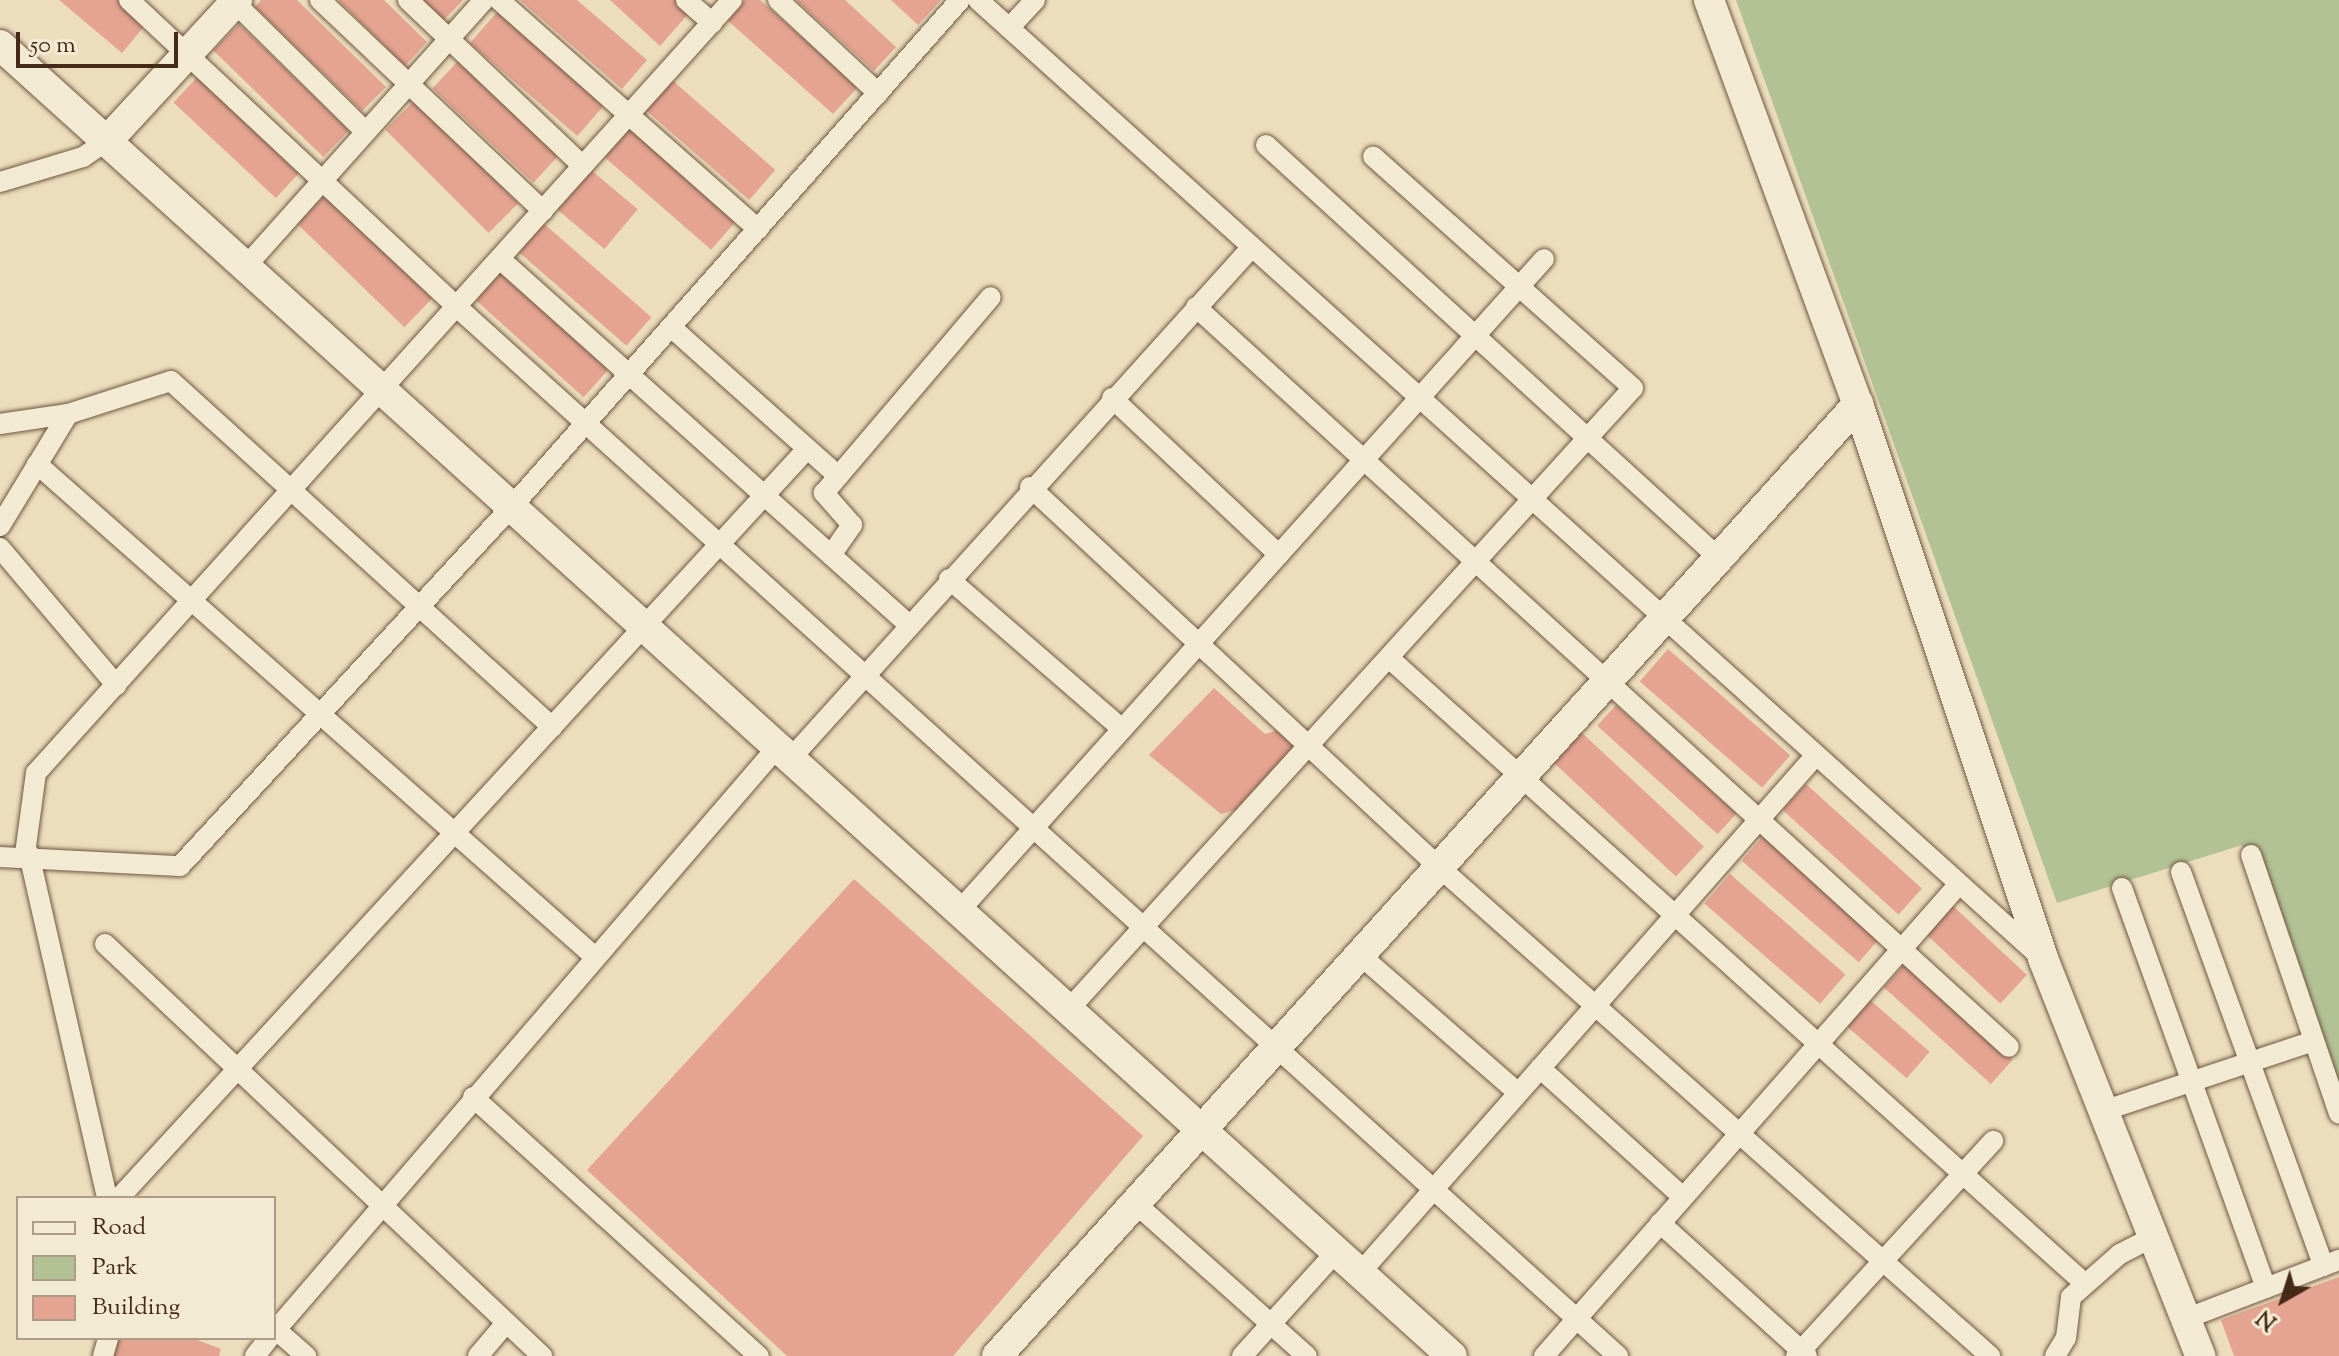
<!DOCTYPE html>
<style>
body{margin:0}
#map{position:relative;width:2339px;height:1356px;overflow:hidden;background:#ecdebc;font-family:"Sorts Mill Goudy",serif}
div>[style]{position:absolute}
.green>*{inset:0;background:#b2c295}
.building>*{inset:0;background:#e4a491;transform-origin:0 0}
.roads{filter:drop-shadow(0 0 2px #6f5740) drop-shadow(0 0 2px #6f5740)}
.street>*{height:20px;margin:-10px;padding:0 10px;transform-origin:10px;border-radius:10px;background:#f3ead3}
.secondary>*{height:30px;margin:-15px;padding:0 15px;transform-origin:15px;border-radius:15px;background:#f3ead3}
span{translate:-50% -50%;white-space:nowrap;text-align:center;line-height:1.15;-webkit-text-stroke:8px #f3ead3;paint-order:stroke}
.legend{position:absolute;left:16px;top:1196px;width:260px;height:144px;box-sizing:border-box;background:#f3ead3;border:2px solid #ad9d88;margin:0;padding:10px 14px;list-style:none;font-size:24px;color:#452a17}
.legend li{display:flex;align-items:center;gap:16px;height:40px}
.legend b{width:40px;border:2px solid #ad9d88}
.north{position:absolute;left:2243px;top:1260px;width:80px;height:80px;-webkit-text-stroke:6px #f3ead3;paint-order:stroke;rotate:219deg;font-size:22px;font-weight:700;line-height:32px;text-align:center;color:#452a17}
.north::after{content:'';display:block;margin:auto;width:28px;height:36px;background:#452a17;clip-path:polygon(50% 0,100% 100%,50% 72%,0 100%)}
.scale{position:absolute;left:16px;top:32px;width:162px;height:36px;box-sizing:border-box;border:4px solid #452a17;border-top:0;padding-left:10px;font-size:24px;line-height:28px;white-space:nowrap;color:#452a17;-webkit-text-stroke:6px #f3ead3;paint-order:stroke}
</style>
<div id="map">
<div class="green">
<div style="clip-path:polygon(1736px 0,2339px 0,2339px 1125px,2242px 845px,2057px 903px)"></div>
</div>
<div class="building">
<div style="clip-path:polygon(59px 0,119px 0,147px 23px,122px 53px)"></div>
<div style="clip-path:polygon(261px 0,297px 0,386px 87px,362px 111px,255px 7px)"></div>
<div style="clip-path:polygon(338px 0,384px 0,427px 42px,405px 66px)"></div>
<div style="clip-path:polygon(422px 0,463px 0,443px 21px)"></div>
<div style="clip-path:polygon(520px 0,577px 0,647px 60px,622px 89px)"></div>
<div style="clip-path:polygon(610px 0,675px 0,689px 13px,660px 46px)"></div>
<div style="clip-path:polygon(745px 0,760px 0,858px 87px,833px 114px,727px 20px)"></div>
<div style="clip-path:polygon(796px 0,845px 0,896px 47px,874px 71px)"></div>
<div style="clip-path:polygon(891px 0,941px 0,918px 25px)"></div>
<div style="left:497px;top:12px;width:142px;height:41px;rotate:41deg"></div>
<div style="left:239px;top:24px;width:153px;height:37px;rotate:44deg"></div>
<div style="left:459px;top:60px;width:138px;height:39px;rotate:43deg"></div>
<div style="left:200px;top:74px;width:140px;height:39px;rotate:43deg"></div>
<div style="left:672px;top:80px;width:137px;height:40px;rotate:41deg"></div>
<div style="left:415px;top:100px;width:146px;height:42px;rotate:45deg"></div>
<div style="left:631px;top:127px;width:141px;height:40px;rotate:41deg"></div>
<div style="left:591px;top:170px;width:61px;height:52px;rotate:40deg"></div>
<div style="left:325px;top:195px;width:149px;height:40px;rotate:44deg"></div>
<div style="left:542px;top:222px;width:145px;height:38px;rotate:41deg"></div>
<div style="left:499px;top:270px;width:148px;height:38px;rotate:42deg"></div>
<div style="left:1668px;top:649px;width:162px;height:43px;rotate:41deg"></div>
<div style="clip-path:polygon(1214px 688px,1265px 734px,1282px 729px,1301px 744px,1243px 808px,1221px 814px,1149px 755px)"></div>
<div style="left:1616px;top:705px;width:162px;height:28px;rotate:42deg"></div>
<div style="left:1581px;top:732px;width:168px;height:41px;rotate:43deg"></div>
<div style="left:1806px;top:784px;width:156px;height:35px;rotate:42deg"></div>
<div style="left:1764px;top:835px;width:155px;height:34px;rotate:41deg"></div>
<div style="left:1730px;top:874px;width:153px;height:39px;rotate:41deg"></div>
<div style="clip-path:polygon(854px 879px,1143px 1136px,953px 1356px,787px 1356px,587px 1170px)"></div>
<div style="left:1953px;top:906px;width:101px;height:39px;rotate:43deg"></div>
<div style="left:1906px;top:963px;width:144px;height:33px;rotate:42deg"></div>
<div style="left:1870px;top:1000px;width:79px;height:35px;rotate:41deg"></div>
<div style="clip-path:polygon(2339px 1277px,2339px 1356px,2234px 1356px,2221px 1320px)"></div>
<div style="clip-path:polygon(120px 1338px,192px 1338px,221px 1349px,219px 1356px,112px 1356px)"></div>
</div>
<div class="roads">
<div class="street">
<div style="left:129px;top:0;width:449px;rotate:43.1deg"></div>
<div style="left:457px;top:307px;width:1565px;rotate:42.1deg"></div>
<div style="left:232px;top:0;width:187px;rotate:44.6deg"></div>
<div style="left:320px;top:0;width:307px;rotate:43.4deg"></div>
<div style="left:408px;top:0;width:241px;rotate:43.5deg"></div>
<div style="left:499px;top:0;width:346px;rotate:41.5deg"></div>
<div style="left:686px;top:0;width:35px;rotate:41deg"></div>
<div style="left:778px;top:0;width:137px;rotate:42.9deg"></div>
<div style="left:978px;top:0;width:1432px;rotate:42deg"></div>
<div style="left:1009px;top:28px;width:38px;rotate:-47deg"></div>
<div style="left:1266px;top:145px;width:613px;rotate:42.36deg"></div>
<div style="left:0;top:182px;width:87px;rotate:-16.8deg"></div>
<div style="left:83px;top:157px;width:29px;rotate:-34deg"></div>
<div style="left:500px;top:259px;width:549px;rotate:41.82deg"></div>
<div style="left:248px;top:264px;width:354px;rotate:-48.2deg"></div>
<div style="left:1196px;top:307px;width:1099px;rotate:42.31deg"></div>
<div style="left:671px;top:327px;width:224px;rotate:41.7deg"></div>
<div style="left:1112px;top:398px;width:229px;rotate:43.2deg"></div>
<div style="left:0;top:424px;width:69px;rotate:-8.4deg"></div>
<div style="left:68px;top:414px;width:108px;rotate:-17.8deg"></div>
<div style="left:171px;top:381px;width:515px;rotate:42.24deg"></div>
<div style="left:37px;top:464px;width:745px;rotate:41.46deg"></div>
<div style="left:1030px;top:487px;width:558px;rotate:42.9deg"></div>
<div style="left:1439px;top:867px;width:737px;rotate:41.59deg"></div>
<div style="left:0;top:526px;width:131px;rotate:-58.7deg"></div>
<div style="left:0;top:548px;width:180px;rotate:49.7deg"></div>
<div style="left:831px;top:555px;width:37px;rotate:-55deg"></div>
<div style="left:852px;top:525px;width:43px;rotate:-131.2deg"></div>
<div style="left:824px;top:493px;width:257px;rotate:-49.6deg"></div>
<div style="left:949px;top:579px;width:229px;rotate:40.9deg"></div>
<div style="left:1389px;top:658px;width:935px;rotate:41.96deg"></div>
<div style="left:793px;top:756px;width:685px;rotate:-47.96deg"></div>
<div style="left:25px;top:854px;width:82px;rotate:-82.3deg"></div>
<div style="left:36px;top:773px;width:1040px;rotate:-48deg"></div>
<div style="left:29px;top:854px;width:353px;rotate:77.2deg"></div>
<div style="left:2251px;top:855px;width:273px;rotate:71.2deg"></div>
<div style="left:0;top:857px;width:180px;rotate:2.9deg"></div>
<div style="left:180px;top:866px;width:494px;rotate:-47.3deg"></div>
<div style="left:515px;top:503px;width:672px;rotate:-48.5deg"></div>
<div style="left:2181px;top:872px;width:419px;rotate:70.1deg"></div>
<div style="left:2122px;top:888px;width:425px;rotate:70.2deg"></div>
<div style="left:961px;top:909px;width:873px;rotate:-48.11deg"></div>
<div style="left:105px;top:944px;width:601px;rotate:43.31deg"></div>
<div style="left:1360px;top:955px;width:210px;rotate:41.1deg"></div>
<div style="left:1070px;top:1008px;width:837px;rotate:-47.76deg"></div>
<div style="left:1633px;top:388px;width:348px;rotate:-138.3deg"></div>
<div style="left:1540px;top:1068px;width:193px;rotate:42.1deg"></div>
<div style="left:473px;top:1097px;width:386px;rotate:42.2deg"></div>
<div style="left:2103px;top:1111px;width:222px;rotate:-18.4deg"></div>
<div style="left:119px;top:1198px;width:1017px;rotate:-47.43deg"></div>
<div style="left:1135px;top:1203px;width:230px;rotate:41.7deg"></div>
<div style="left:1660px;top:1223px;width:198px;rotate:42.1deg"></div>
<div style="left:1360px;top:1273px;width:690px;rotate:-48.64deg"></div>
<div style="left:2185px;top:1319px;width:165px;rotate:-21deg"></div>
<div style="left:274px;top:1328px;width:43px;rotate:41.2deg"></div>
<div style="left:274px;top:1332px;width:776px;rotate:-49.29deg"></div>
<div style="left:103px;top:1356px;width:19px;rotate:-74deg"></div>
<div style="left:255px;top:1356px;width:23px;rotate:-52deg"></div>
<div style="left:478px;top:1356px;width:43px;rotate:-49.7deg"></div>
<div style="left:1242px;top:1356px;width:140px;rotate:-47.9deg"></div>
<div style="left:1544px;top:1356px;width:628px;rotate:-48.68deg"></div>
<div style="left:1796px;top:1356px;width:292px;rotate:-47.5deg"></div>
<div style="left:2055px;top:1356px;width:21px;rotate:-59deg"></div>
<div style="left:2066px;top:1338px;width:41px;rotate:-83deg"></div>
<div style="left:2071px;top:1297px;width:65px;rotate:-41.3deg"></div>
<div style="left:2120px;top:1254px;width:37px;rotate:-27deg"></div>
</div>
<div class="secondary">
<div style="left:1709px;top:0;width:431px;rotate:69.8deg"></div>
<div style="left:1858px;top:404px;width:587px;rotate:71.53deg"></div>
<div style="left:2044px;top:961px;width:425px;rotate:68.4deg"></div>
<div style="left:0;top:45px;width:1956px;rotate:42.08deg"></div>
<div style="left:107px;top:141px;width:192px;rotate:-47.3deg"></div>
<div style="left:997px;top:1356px;width:1284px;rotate:-47.87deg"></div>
</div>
</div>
<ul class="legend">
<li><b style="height:10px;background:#f3ead3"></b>Road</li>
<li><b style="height:22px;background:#b2c295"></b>Park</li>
<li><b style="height:22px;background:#e4a491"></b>Building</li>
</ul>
<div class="north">N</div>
<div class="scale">50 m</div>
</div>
